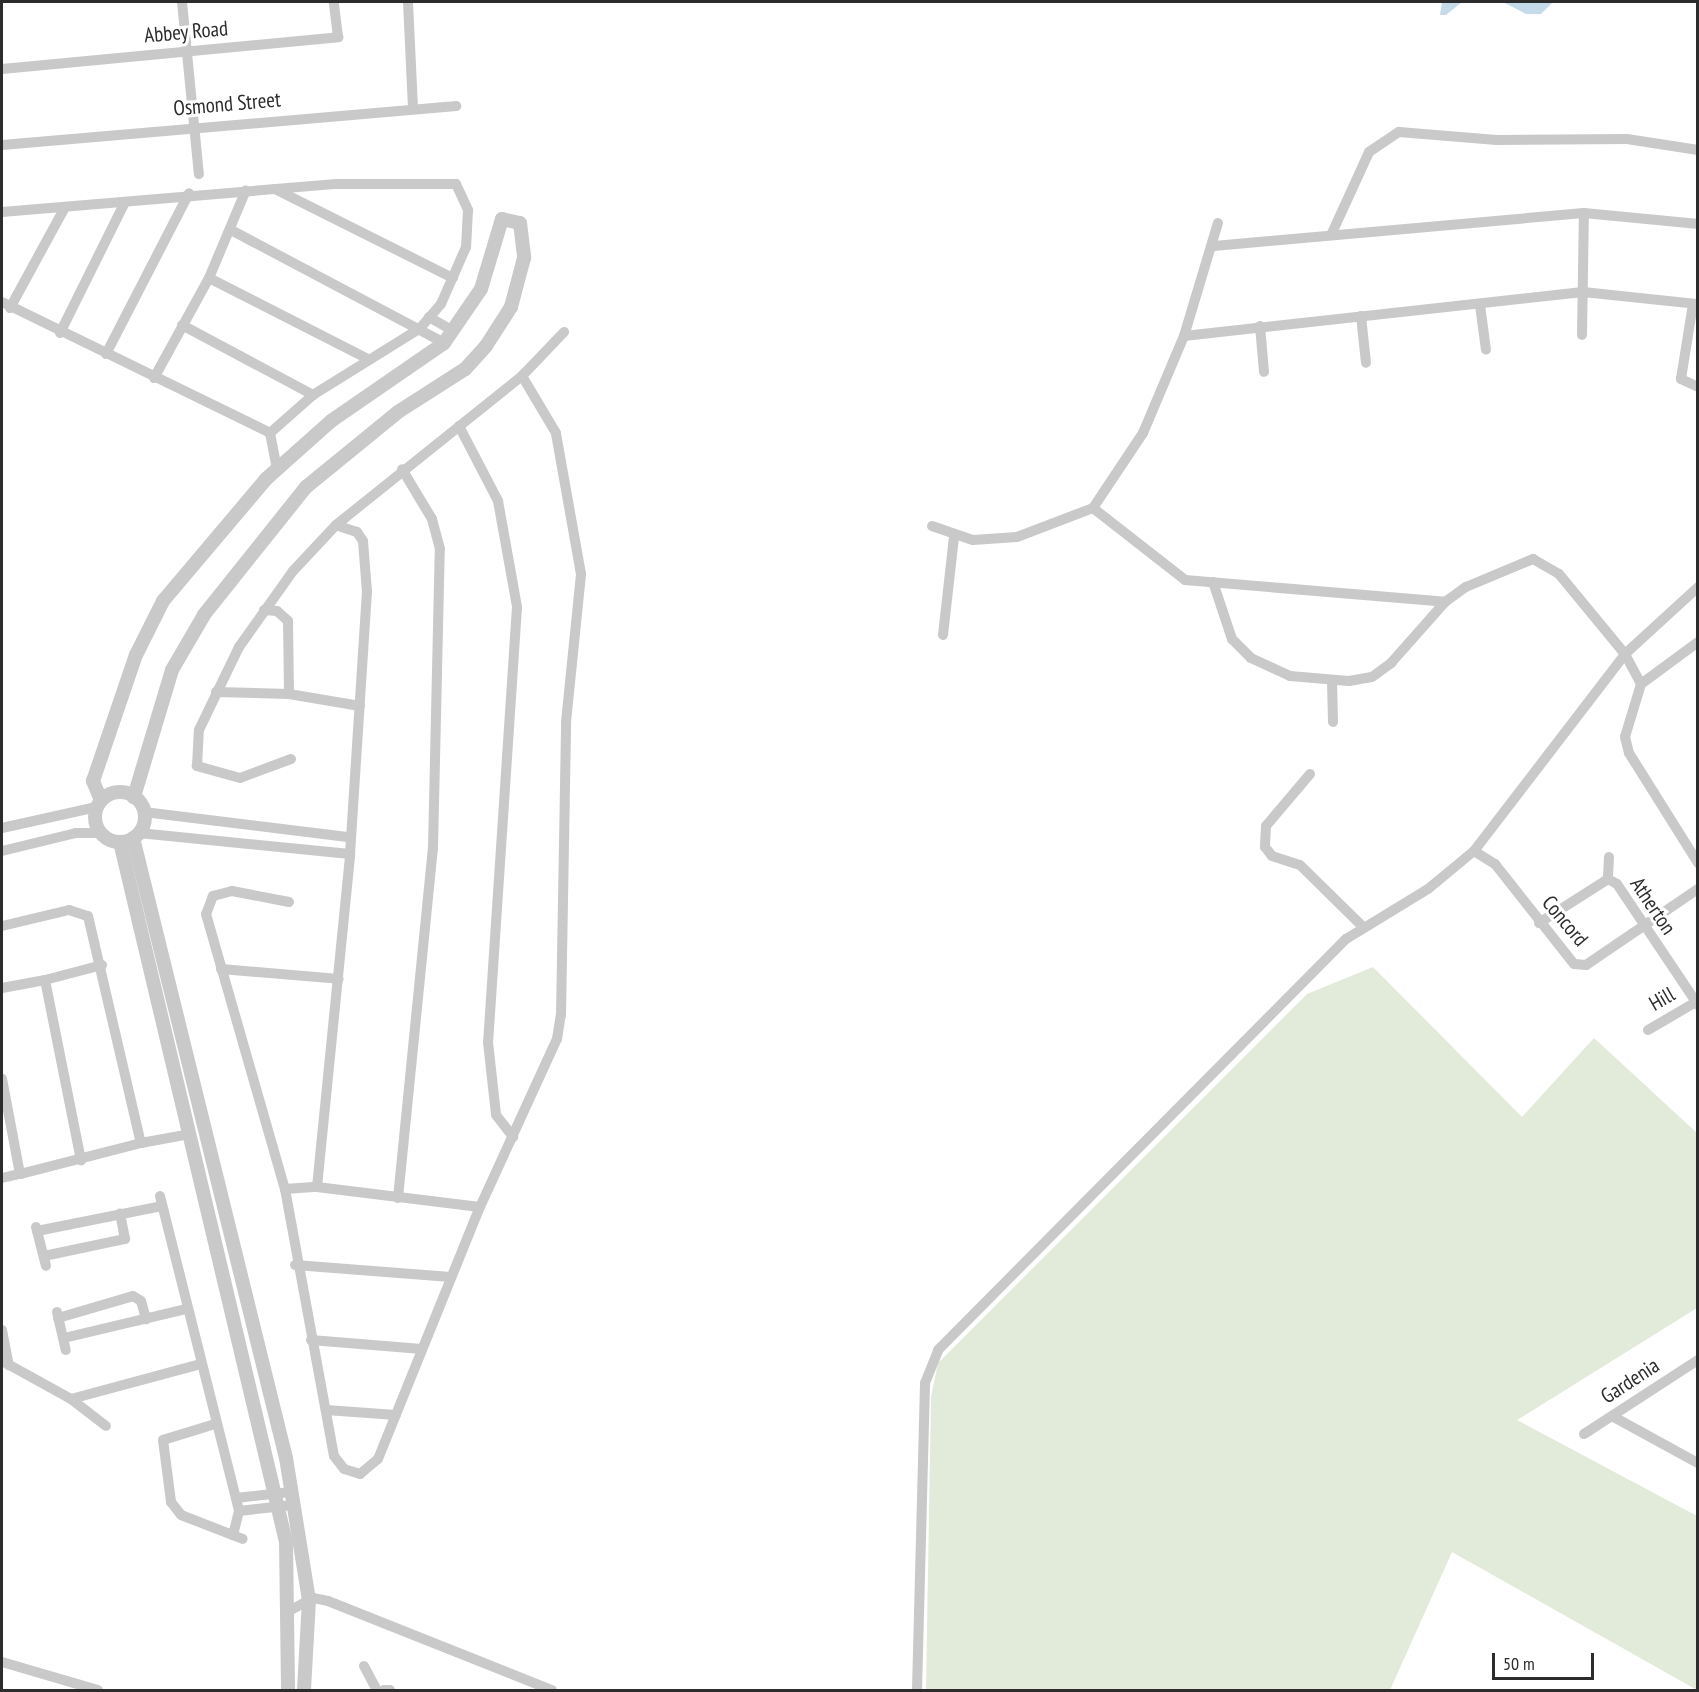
<!DOCTYPE html>
<style>
body{margin:0}
#map{position:relative;width:1699px;height:1692px;overflow:hidden;background:#fff;font-family:"PT Sans Narrow",sans-serif}
div>[style]{position:absolute}
.green>*{inset:0;background:#e2ead9}
.water>*{inset:0;background:#c5dbea}
.minor>*{height:10px;margin:-5px;padding:0 5px;transform-origin:5px;border-radius:5px;background:#c9c9c9}
.tertiary>*{height:14px;margin:-7px;padding:0 7px;transform-origin:7px;border-radius:7px;background:#c9c9c9}
.tertiary>.ring{margin:-7px;padding:0;box-sizing:content-box;background:none;border:14px solid #c9c9c9;border-radius:50%}
span{translate:-50% -50%;white-space:nowrap;text-align:center;line-height:1.15;-webkit-text-stroke:6px #fff;paint-order:stroke}
.street-label{font-size:21px;color:#2c2c2c}
.frame{position:absolute;inset:0;border:3px solid #2c2c2c;pointer-events:none}
.scale{position:absolute;left:1492px;top:1653px;width:102px;height:27px;box-sizing:border-box;border:3px solid #2c2c2c;border-top:0;padding-left:8px;font-size:18px;line-height:21px;white-space:nowrap;color:#2c2c2c;-webkit-text-stroke:4px #fff;paint-order:stroke}
</style>
<div id="map">
<div class="green">
<div style="clip-path:polygon(1373px 967px,1522px 1117px,1594px 1038px,1697px 1133px,1697px 1308px,1517px 1420px,1697px 1516px,1697px 1690px,1452px 1552px,1390px 1690px,926px 1690px,931px 1397px,938px 1363px,1307px 994px)"></div>
</div>
<div class="water">
<div style="clip-path:polygon(1442px 2px,1462px 2px,1446px 15px,1440px 15px)"></div>
<div style="clip-path:polygon(1503px 2px,1553px 2px,1541px 14px,1526px 14px)"></div>
</div>
<div class="minor">
<div style="left:182px;top:2px;width:173px;rotate:84.4deg"></div>
<div style="left:408px;top:2px;width:105px;rotate:87.3deg"></div>
<div style="left:2px;top:69px;width:338px;rotate:-5.4deg"></div>
<div style="left:338px;top:37px;width:35px;rotate:-97deg"></div>
<div style="left:2px;top:145px;width:456px;rotate:-4.9deg"></div>
<div style="left:275px;top:189px;width:199px;rotate:26.6deg"></div>
<div style="left:2px;top:212px;width:336px;rotate:-4.8deg"></div>
<div style="left:337px;top:184px;width:119px"></div>
<div style="left:456px;top:184px;width:29px;rotate:65deg"></div>
<div style="left:468px;top:210px;width:37px;rotate:93deg"></div>
<div style="left:466px;top:247px;width:62px;rotate:113.7deg"></div>
<div style="left:441px;top:304px;width:33px;rotate:131deg"></div>
<div style="left:419px;top:329px;width:125px;rotate:148.1deg"></div>
<div style="left:313px;top:395px;width:57px;rotate:138.5deg"></div>
<div style="left:231px;top:230px;width:241px;rotate:27.9deg"></div>
<div style="left:1332px;top:233px;width:89px;rotate:-65.4deg"></div>
<div style="left:1369px;top:152px;width:36px;rotate:-34deg"></div>
<div style="left:1399px;top:132px;width:98px;rotate:4.7deg"></div>
<div style="left:1497px;top:140px;width:130px;rotate:-0.4deg"></div>
<div style="left:1627px;top:139px;width:72px;rotate:8.8deg"></div>
<div style="left:1214px;top:246px;width:371px;rotate:-5.1deg"></div>
<div style="left:1584px;top:213px;width:115px;rotate:5.5deg"></div>
<div style="left:209px;top:278px;width:176px;rotate:27deg"></div>
<div style="left:2px;top:302px;width:298px;rotate:26deg"></div>
<div style="left:1693px;top:304px;width:76px;rotate:99.1deg"></div>
<div style="left:1681px;top:379px;width:19px;rotate:25deg"></div>
<div style="left:1480px;top:305px;width:45px;rotate:82.4deg"></div>
<div style="left:10px;top:308px;width:115px;rotate:-61.4deg"></div>
<div style="left:1361px;top:316px;width:47px;rotate:83.9deg"></div>
<div style="left:429px;top:317px;width:28px;rotate:30deg"></div>
<div style="left:182px;top:325px;width:149px;rotate:28.1deg"></div>
<div style="left:1260px;top:326px;width:46px;rotate:85deg"></div>
<div style="left:60px;top:333px;width:144px;rotate:-63.6deg"></div>
<div style="left:1582px;top:335px;width:122px;rotate:-89.1deg"></div>
<div style="left:1184px;top:336px;width:401px;rotate:-6.3deg"></div>
<div style="left:1583px;top:292px;width:116px;rotate:6deg"></div>
<div style="left:106px;top:354px;width:181px;rotate:-62.7deg"></div>
<div style="left:154px;top:378px;width:114px;rotate:-61.2deg"></div>
<div style="left:209px;top:278px;width:95px;rotate:-67.2deg"></div>
<div style="left:459px;top:426px;width:85px;rotate:62.5deg"></div>
<div style="left:498px;top:501px;width:108px;rotate:79.8deg"></div>
<div style="left:517px;top:607px;width:436px;rotate:93.8deg"></div>
<div style="left:488px;top:1042px;width:73px;rotate:83.7deg"></div>
<div style="left:496px;top:1115px;width:28px;rotate:52deg"></div>
<div style="left:270px;top:433px;width:36px;rotate:79deg"></div>
<div style="left:277px;top:468px;width:6px;rotate:135deg"></div>
<div style="left:1093px;top:508px;width:117px;rotate:38deg"></div>
<div style="left:1185px;top:580px;width:261px;rotate:4.8deg"></div>
<div style="left:932px;top:526px;width:43px;rotate:18.9deg"></div>
<div style="left:973px;top:540px;width:44px;rotate:-3.9deg"></div>
<div style="left:1017px;top:537px;width:81px;rotate:-20.9deg"></div>
<div style="left:1093px;top:508px;width:90px;rotate:-56.3deg"></div>
<div style="left:1143px;top:433px;width:105px;rotate:-67.1deg"></div>
<div style="left:1184px;top:336px;width:118px;rotate:-73.3deg"></div>
<div style="left:1213px;top:582px;width:60px;rotate:71.6deg"></div>
<div style="left:1232px;top:639px;width:27px;rotate:45deg"></div>
<div style="left:1251px;top:658px;width:43px;rotate:24.8deg"></div>
<div style="left:1290px;top:676px;width:59px;rotate:4.8deg"></div>
<div style="left:1349px;top:681px;width:23px;rotate:-10deg"></div>
<div style="left:1372px;top:677px;width:24px;rotate:-36deg"></div>
<div style="left:1391px;top:663px;width:81px;rotate:-48.5deg"></div>
<div style="left:1445px;top:602px;width:26px;rotate:-36deg"></div>
<div style="left:1466px;top:587px;width:73px;rotate:-22.7deg"></div>
<div style="left:1533px;top:559px;width:30px;rotate:30deg"></div>
<div style="left:1559px;top:574px;width:104px;rotate:50.5deg"></div>
<div style="left:1625px;top:654px;width:34px;rotate:62deg"></div>
<div style="left:264px;top:610px;width:13px;rotate:4deg"></div>
<div style="left:277px;top:611px;width:15px;rotate:42deg"></div>
<div style="left:288px;top:621px;width:73px;rotate:89.2deg"></div>
<div style="left:943px;top:635px;width:99px;rotate:-83.6deg"></div>
<div style="left:1698px;top:642px;width:71px;rotate:143.6deg"></div>
<div style="left:1641px;top:684px;width:55px;rotate:106.8deg"></div>
<div style="left:1625px;top:737px;width:16px;rotate:76deg"></div>
<div style="left:1629px;top:753px;width:130px;rotate:57.9deg"></div>
<div style="left:1332px;top:681px;width:41px;rotate:88.6deg"></div>
<div style="left:216px;top:692px;width:73px;rotate:1.6deg"></div>
<div style="left:289px;top:694px;width:72px;rotate:9.6deg"></div>
<div style="left:291px;top:759px;width:54px;rotate:159.6deg"></div>
<div style="left:240px;top:778px;width:45px;rotate:-164.4deg"></div>
<div style="left:197px;top:766px;width:36px;rotate:-87deg"></div>
<div style="left:199px;top:730px;width:92px;rotate:-64.3deg"></div>
<div style="left:239px;top:647px;width:93px;rotate:-54.6deg"></div>
<div style="left:293px;top:571px;width:63px;rotate:-46.9deg"></div>
<div style="left:336px;top:525px;width:238px;rotate:-38.7deg"></div>
<div style="left:522px;top:376px;width:61px;rotate:-46.3deg"></div>
<div style="left:1310px;top:774px;width:68px;rotate:130.2deg"></div>
<div style="left:1266px;top:826px;width:21px;rotate:93deg"></div>
<div style="left:1265px;top:847px;width:11px;rotate:52deg"></div>
<div style="left:1272px;top:856px;width:29px;rotate:18deg"></div>
<div style="left:1300px;top:865px;width:88px;rotate:44.5deg"></div>
<div style="left:144px;top:812px;width:207px;rotate:7deg"></div>
<div style="left:2px;top:828px;width:97px;rotate:-12.5deg"></div>
<div style="left:139px;top:833px;width:212px;rotate:5.7deg"></div>
<div style="left:2px;top:851px;width:76px;rotate:-13.7deg"></div>
<div style="left:76px;top:833px;width:25px"></div>
<div style="left:1474px;top:851px;width:25px;rotate:32deg"></div>
<div style="left:1495px;top:864px;width:127px;rotate:51.7deg"></div>
<div style="left:1574px;top:964px;width:12px;rotate:5deg"></div>
<div style="left:1586px;top:965px;width:135px;rotate:-34.2deg"></div>
<div style="left:1609px;top:857px;width:22px;rotate:93deg"></div>
<div style="left:1608px;top:879px;width:10px;rotate:29deg"></div>
<div style="left:1617px;top:884px;width:146px;rotate:56.2deg"></div>
<div style="left:289px;top:902px;width:58px;rotate:-169.1deg"></div>
<div style="left:232px;top:891px;width:20px;rotate:165deg"></div>
<div style="left:213px;top:896px;width:19px;rotate:111deg"></div>
<div style="left:206px;top:914px;width:286px;rotate:74deg"></div>
<div style="left:285px;top:1189px;width:271px;rotate:79.6deg"></div>
<div style="left:334px;top:1456px;width:16px;rotate:52deg"></div>
<div style="left:344px;top:1469px;width:17px;rotate:17deg"></div>
<div style="left:360px;top:1474px;width:23px;rotate:-40deg"></div>
<div style="left:378px;top:1459px;width:272px;rotate:-68deg"></div>
<div style="left:480px;top:1207px;width:185px;rotate:-65.4deg"></div>
<div style="left:557px;top:1039px;width:24px;rotate:-81deg"></div>
<div style="left:561px;top:1015px;width:293px;rotate:-89deg"></div>
<div style="left:566px;top:722px;width:149px;rotate:-84.2deg"></div>
<div style="left:581px;top:574px;width:143px;rotate:-100.1deg"></div>
<div style="left:556px;top:433px;width:66px;rotate:-120.8deg"></div>
<div style="left:1539px;top:923px;width:82px;rotate:-32.5deg"></div>
<div style="left:2px;top:926px;width:69px;rotate:-13.4deg"></div>
<div style="left:69px;top:910px;width:20px;rotate:18deg"></div>
<div style="left:88px;top:916px;width:233px;rotate:76.9deg"></div>
<div style="left:141px;top:1143px;width:125px;rotate:165.6deg"></div>
<div style="left:20px;top:1174px;width:97px;rotate:-100.7deg"></div>
<div style="left:221px;top:969px;width:118px;rotate:4.8deg"></div>
<div style="left:45px;top:980px;width:59px;rotate:-14.7deg"></div>
<div style="left:2px;top:988px;width:44px;rotate:-10.5deg"></div>
<div style="left:45px;top:980px;width:184px;rotate:78.7deg"></div>
<div style="left:1648px;top:1030px;width:56px;rotate:-30.3deg"></div>
<div style="left:141px;top:1143px;width:45px;rotate:-10.3deg"></div>
<div style="left:2px;top:1178px;width:18px;rotate:-13deg"></div>
<div style="left:317px;top:1187px;width:335px;rotate:-84.3deg"></div>
<div style="left:350px;top:854px;width:263px;rotate:-86.3deg"></div>
<div style="left:367px;top:592px;width:51px;rotate:-94.5deg"></div>
<div style="left:363px;top:541px;width:11px;rotate:-124deg"></div>
<div style="left:357px;top:532px;width:22px;rotate:-162deg"></div>
<div style="left:285px;top:1189px;width:32px;rotate:-4deg"></div>
<div style="left:317px;top:1187px;width:164px;rotate:7deg"></div>
<div style="left:160px;top:1196px;width:325px;rotate:75.9deg"></div>
<div style="left:239px;top:1511px;width:25px;rotate:104deg"></div>
<div style="left:398px;top:1198px;width:352px;rotate:-84.3deg"></div>
<div style="left:433px;top:848px;width:299px;rotate:-88.7deg"></div>
<div style="left:440px;top:549px;width:31px;rotate:-105deg"></div>
<div style="left:432px;top:519px;width:58px;rotate:-121deg"></div>
<div style="left:36px;top:1227px;width:40px;rotate:75.6deg"></div>
<div style="left:37px;top:1231px;width:127px;rotate:-11.3deg"></div>
<div style="left:44px;top:1256px;width:83px;rotate:-11.9deg"></div>
<div style="left:125px;top:1239px;width:26px;rotate:-101deg"></div>
<div style="left:295px;top:1265px;width:156px;rotate:4.4deg"></div>
<div style="left:57px;top:1312px;width:39px;rotate:77deg"></div>
<div style="left:58px;top:1318px;width:78px;rotate:-16.3deg"></div>
<div style="left:133px;top:1296px;width:9px;rotate:32deg"></div>
<div style="left:141px;top:1301px;width:19px;rotate:74deg"></div>
<div style="left:2px;top:1330px;width:36px;rotate:79deg"></div>
<div style="left:64px;top:1338px;width:125px;rotate:-13.4deg"></div>
<div style="left:311px;top:1340px;width:111px;rotate:4.6deg"></div>
<div style="left:2px;top:1361px;width:79px;rotate:28.8deg"></div>
<div style="left:71px;top:1399px;width:44px;rotate:37.6deg"></div>
<div style="left:71px;top:1399px;width:135px;rotate:-15.1deg"></div>
<div style="left:326px;top:1410px;width:70px;rotate:4.1deg"></div>
<div style="left:1612px;top:1416px;width:98px;rotate:28.7deg"></div>
<div style="left:215px;top:1424px;width:54px;rotate:162.9deg"></div>
<div style="left:163px;top:1440px;width:63px;rotate:82.6deg"></div>
<div style="left:171px;top:1502px;width:16px;rotate:52deg"></div>
<div style="left:181px;top:1515px;width:66px;rotate:21.2deg"></div>
<div style="left:1584px;top:1434px;width:136px;rotate:-33deg"></div>
<div style="left:236px;top:1498px;width:55px;rotate:-6.2deg"></div>
<div style="left:239px;top:1511px;width:54px;rotate:-6.3deg"></div>
<div style="left:291px;top:1610px;width:25px;rotate:-29deg"></div>
<div style="left:313px;top:1598px;width:15px;rotate:11deg"></div>
<div style="left:328px;top:1601px;width:241px;rotate:21.7deg"></div>
<div style="left:2px;top:1662px;width:100px;rotate:16.3deg"></div>
<div style="left:364px;top:1666px;width:27px;rotate:62deg"></div>
<div style="left:384px;top:1690px;width:6px"></div>
<div style="left:917px;top:1690px;width:307px;rotate:-88.5deg"></div>
<div style="left:925px;top:1383px;width:35px;rotate:-68deg"></div>
<div style="left:938px;top:1350px;width:579px;rotate:-45.21deg"></div>
<div style="left:1346px;top:939px;width:96px;rotate:-31.4deg"></div>
<div style="left:1428px;top:889px;width:60px;rotate:-39.6deg"></div>
<div style="left:1474px;top:851px;width:248px;rotate:-52.5deg"></div>
<div style="left:1625px;top:654px;width:99px;rotate:-42.5deg"></div>
</div>
<div class="tertiary">
<div class="ring" style="left:95px;top:792px;width:36px;height:36px"></div>
<div style="left:101px;top:800px;width:21px;rotate:-113deg"></div>
<div style="left:93px;top:781px;width:133px;rotate:-71.2deg"></div>
<div style="left:136px;top:655px;width:60px;rotate:-63.4deg"></div>
<div style="left:163px;top:601px;width:160px;rotate:-49.8deg"></div>
<div style="left:266px;top:479px;width:87px;rotate:-41.7deg"></div>
<div style="left:331px;top:421px;width:137px;rotate:-34.6deg"></div>
<div style="left:444px;top:343px;width:65px;rotate:-55.6deg"></div>
<div style="left:481px;top:289px;width:73px;rotate:-73.3deg"></div>
<div style="left:502px;top:219px;width:18px;rotate:13deg"></div>
<div style="left:520px;top:223px;width:35px;rotate:83deg"></div>
<div style="left:524px;top:258px;width:51px;rotate:104.9deg"></div>
<div style="left:511px;top:307px;width:46px;rotate:122.7deg"></div>
<div style="left:486px;top:346px;width:31px;rotate:132deg"></div>
<div style="left:465px;top:369px;width:80px;rotate:147.3deg"></div>
<div style="left:398px;top:412px;width:119px;rotate:140.8deg"></div>
<div style="left:306px;top:487px;width:164px;rotate:128.6deg"></div>
<div style="left:204px;top:615px;width:64px;rotate:120.2deg"></div>
<div style="left:172px;top:670px;width:133px;rotate:106.7deg"></div>
<div style="left:133px;top:838px;width:639px;rotate:76.14deg"></div>
<div style="left:286px;top:1458px;width:144px;rotate:80.8deg"></div>
<div style="left:309px;top:1600px;width:90px;rotate:93.2deg"></div>
<div style="left:120px;top:842px;width:719px;rotate:76.66deg"></div>
<div style="left:286px;top:1542px;width:148px;rotate:89.2deg"></div>
</div>
<div class="street-label">
<span style="left:186px;top:32px;rotate:-5deg">Abbey Road</span>
<span style="left:227px;top:104px;rotate:-5deg">Osmond Street</span>
<span style="left:1653px;top:906px;rotate:56deg">Atherton</span>
<span style="left:1565px;top:921px;rotate:50deg">Concord</span>
<span style="left:1662px;top:999px;rotate:-30deg">Hill</span>
<span style="left:1630px;top:1381px;rotate:-33deg">Gardenia</span>
</div>
<div class="frame"></div>
<div class="scale">50 m</div>
</div>
